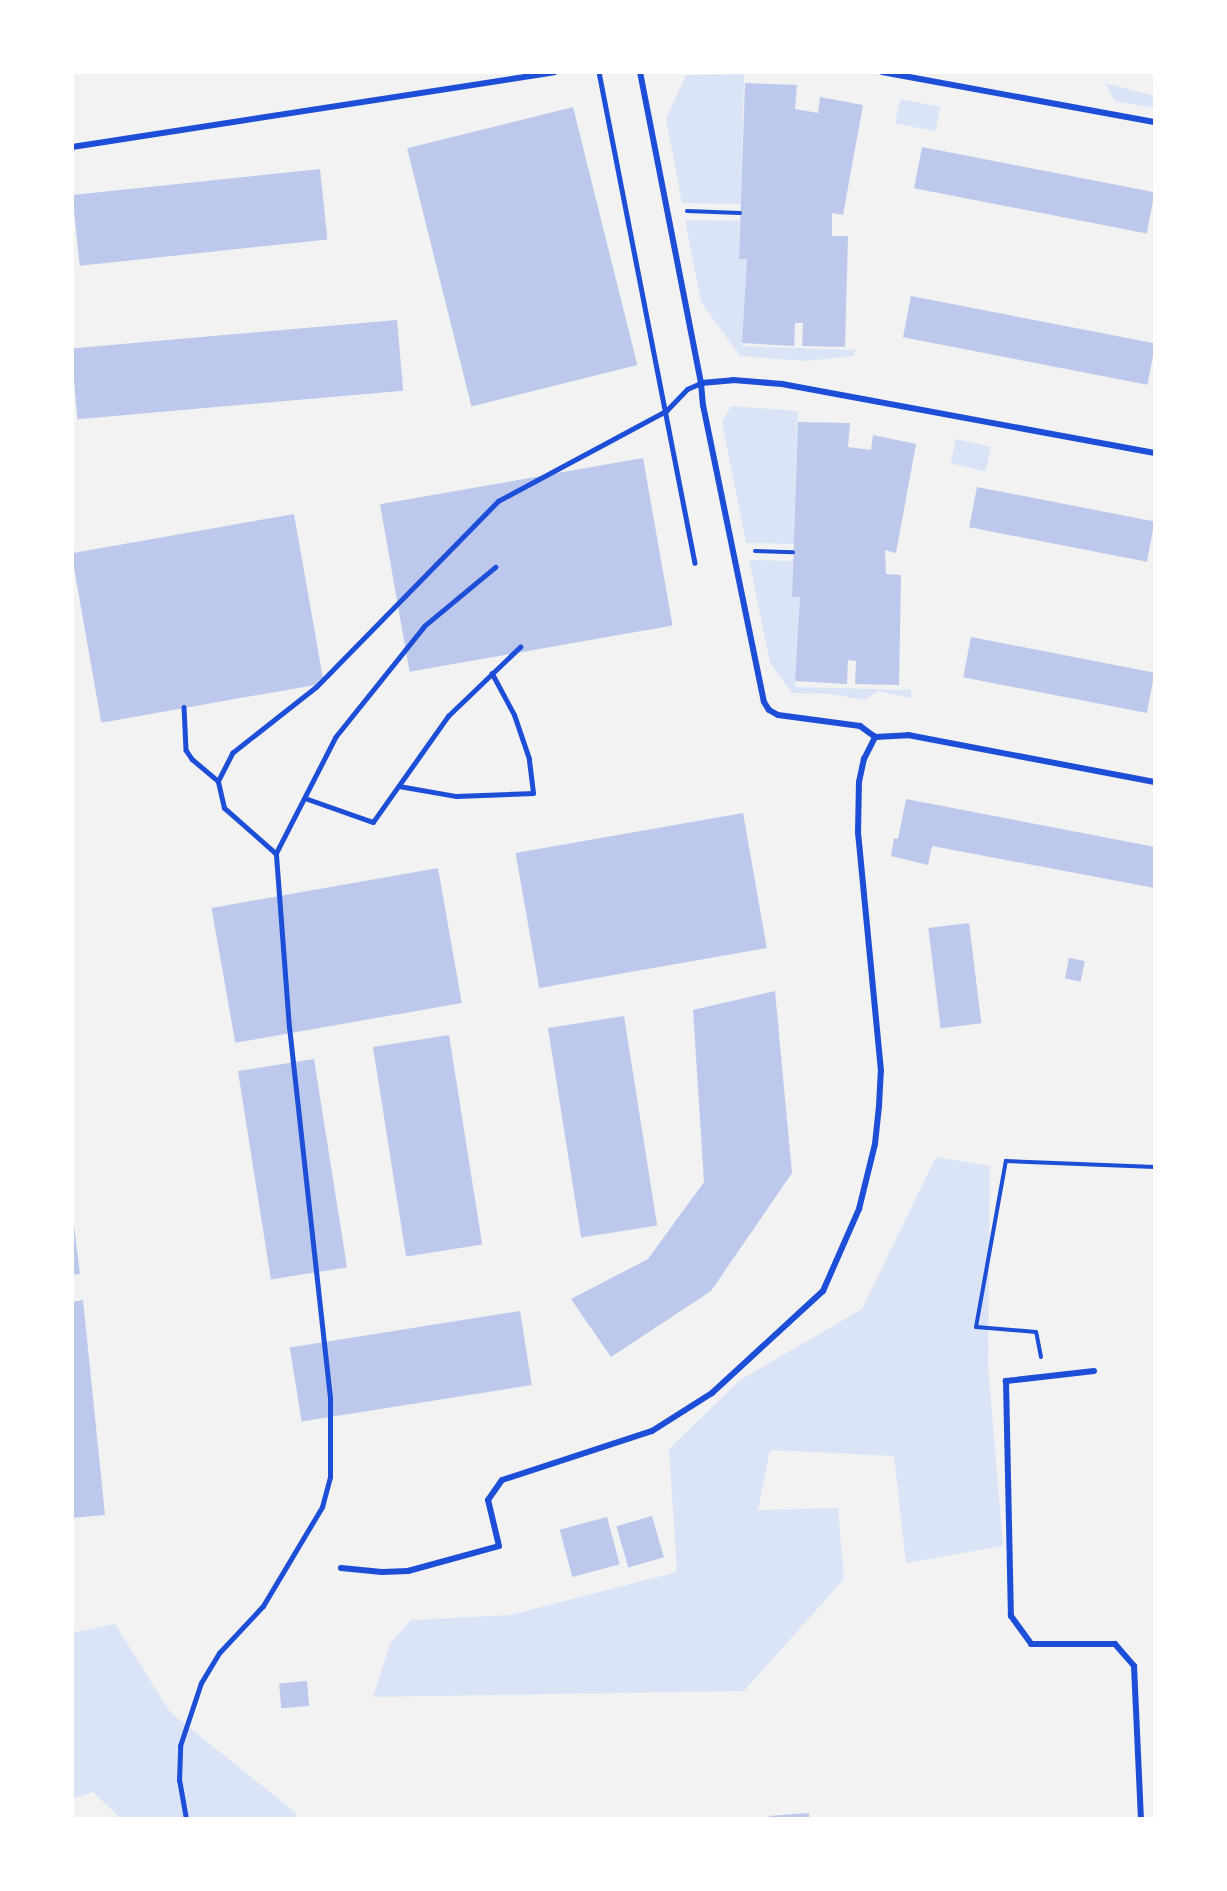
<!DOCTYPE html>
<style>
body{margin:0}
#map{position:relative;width:1227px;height:1891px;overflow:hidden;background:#f2f2f2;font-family:Mulish,sans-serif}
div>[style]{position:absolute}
.green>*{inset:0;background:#dbe4f7;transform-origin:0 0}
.building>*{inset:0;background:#bdc9ec;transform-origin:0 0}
.path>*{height:4px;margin:-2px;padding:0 2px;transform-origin:2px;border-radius:2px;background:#1d4ed8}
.service>*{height:4.5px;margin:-2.25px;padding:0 2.25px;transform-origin:2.25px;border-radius:2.25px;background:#1d4ed8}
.minor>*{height:6px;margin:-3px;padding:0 3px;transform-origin:3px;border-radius:3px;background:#1d4ed8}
span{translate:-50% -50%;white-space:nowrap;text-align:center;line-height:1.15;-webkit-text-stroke:4.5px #fff;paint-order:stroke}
.frame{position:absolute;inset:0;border:74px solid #fff;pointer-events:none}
</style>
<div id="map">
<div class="green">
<div style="clip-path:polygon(744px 74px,741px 204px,682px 203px,666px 119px,686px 75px)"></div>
<div style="clip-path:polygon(1105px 83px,1155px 96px,1155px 108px,1115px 101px)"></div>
<div style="left:900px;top:99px;width:41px;height:25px;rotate:11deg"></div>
<div style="clip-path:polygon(685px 220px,740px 221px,739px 258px,747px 259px,742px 346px,855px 350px,854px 356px,806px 361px,740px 356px,701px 302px)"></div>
<div style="clip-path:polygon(731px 406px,798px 411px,794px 544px,746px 543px,722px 422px)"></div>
<div style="left:956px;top:439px;width:36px;height:25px;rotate:13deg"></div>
<div style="clip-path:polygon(749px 560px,793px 561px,792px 597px,800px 597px,795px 687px,911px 690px,911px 698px,878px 691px,865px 700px,830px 694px,792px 693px,770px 663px)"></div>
<div style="clip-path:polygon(936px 1157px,990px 1166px,988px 1364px,1003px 1546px,906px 1563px,894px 1456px,770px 1450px,758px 1510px,838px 1508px,844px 1579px,744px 1691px,373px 1697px,390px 1644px,411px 1620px,510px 1615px,677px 1572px,669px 1449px,740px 1380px,862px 1309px)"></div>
<div style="clip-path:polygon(115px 1624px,170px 1712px,296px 1813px,295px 1819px,121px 1819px,93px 1792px,72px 1799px,72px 1633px)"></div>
</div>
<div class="building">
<div style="clip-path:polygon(745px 83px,797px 85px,795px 109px,818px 113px,820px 97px,863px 105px,843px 215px,832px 213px,832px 236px,848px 236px,845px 347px,802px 346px,803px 323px,795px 323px,794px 346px,742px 343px,747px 259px,739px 259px)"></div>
<div style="left:573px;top:107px;width:266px;height:171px;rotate:76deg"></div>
<div style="left:922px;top:147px;width:237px;height:42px;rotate:11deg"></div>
<div style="left:320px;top:169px;width:71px;height:249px;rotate:84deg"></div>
<div style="left:911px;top:296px;width:249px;height:42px;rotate:11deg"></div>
<div style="left:397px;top:320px;width:71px;height:327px;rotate:85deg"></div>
<div style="clip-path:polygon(798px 422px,850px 423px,848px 447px,871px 450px,873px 435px,916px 444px,896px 553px,885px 550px,886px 574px,901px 575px,899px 685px,855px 684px,856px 661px,848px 660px,847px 684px,795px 681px,800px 597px,792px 597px)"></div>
<div style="left:643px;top:458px;width:170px;height:267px;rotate:80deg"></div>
<div style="left:977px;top:487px;width:181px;height:41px;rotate:11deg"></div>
<div style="left:294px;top:514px;width:172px;height:226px;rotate:80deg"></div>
<div style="left:971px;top:637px;width:187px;height:41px;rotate:11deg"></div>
<div style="clip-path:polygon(906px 799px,1155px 847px,1155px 888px,932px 846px,928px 865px,891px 856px,894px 838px,898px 839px)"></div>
<div style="left:743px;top:813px;width:137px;height:231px;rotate:80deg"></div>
<div style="left:438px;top:868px;width:137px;height:230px;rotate:80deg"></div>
<div style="left:969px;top:923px;width:101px;height:41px;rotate:83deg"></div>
<div style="left:1069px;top:958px;width:16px;height:21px;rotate:11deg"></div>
<div style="clip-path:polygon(775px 991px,792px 1173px,711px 1291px,611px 1357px,571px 1299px,648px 1259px,704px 1182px,693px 1010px)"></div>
<div style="left:624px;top:1016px;width:212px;height:77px;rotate:81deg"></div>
<div style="left:449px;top:1035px;width:212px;height:77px;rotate:81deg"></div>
<div style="left:314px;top:1059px;width:211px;height:77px;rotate:81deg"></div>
<div style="clip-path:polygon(72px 1209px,80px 1274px,72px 1275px)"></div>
<div style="clip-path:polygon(83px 1300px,105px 1515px,72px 1518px,72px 1302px)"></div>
<div style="left:520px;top:1311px;width:75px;height:233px;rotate:81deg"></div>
<div style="left:652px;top:1516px;width:43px;height:37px;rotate:74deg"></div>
<div style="left:607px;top:1517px;width:49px;height:49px;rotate:75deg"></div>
<div style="left:307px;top:1681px;width:25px;height:28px;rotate:85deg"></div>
<div style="clip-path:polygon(809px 1813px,809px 1819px,769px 1819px,769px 1816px)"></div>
</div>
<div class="path">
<div style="left:687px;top:211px;width:53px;rotate:2.2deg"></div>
<div style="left:755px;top:551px;width:38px;rotate:2deg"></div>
<div style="left:1041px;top:1357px;width:25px;rotate:-101deg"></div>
<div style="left:1036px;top:1332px;width:60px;rotate:-175.2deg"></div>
<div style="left:976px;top:1327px;width:169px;rotate:-79.8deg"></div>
<div style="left:1006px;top:1161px;width:149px;rotate:2.3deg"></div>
</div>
<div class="service">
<div style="left:599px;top:72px;width:500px;rotate:78.94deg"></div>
<div style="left:496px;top:567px;width:92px;rotate:140.3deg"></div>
<div style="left:425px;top:626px;width:142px;rotate:128.7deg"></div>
<div style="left:336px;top:737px;width:131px;rotate:117.1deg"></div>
<div style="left:276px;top:854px;width:69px;rotate:-138.5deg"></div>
<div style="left:224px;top:808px;width:28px;rotate:-103deg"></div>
<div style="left:218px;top:781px;width:31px;rotate:-63deg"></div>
<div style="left:232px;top:753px;width:107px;rotate:-38.2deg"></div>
<div style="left:316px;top:687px;width:260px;rotate:-45.6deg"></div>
<div style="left:498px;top:501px;width:191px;rotate:-28.2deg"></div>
<div style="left:666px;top:411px;width:30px;rotate:-46deg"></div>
<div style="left:687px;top:389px;width:15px;rotate:-23deg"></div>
<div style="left:184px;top:707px;width:43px;rotate:87.3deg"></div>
<div style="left:186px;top:750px;width:11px;rotate:56deg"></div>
<div style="left:192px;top:759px;width:34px;rotate:40deg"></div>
<div style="left:399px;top:786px;width:58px;rotate:10deg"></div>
<div style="left:456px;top:796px;width:77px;rotate:-2.2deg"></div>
<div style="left:533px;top:793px;width:34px;rotate:-97deg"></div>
<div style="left:529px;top:759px;width:46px;rotate:-108.8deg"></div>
<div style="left:514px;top:715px;width:47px;rotate:-118.2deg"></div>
<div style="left:305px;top:798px;width:72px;rotate:19.4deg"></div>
<div style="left:373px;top:822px;width:130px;rotate:-54.7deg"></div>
<div style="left:448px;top:716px;width:100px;rotate:-43.8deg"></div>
<div style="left:186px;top:1819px;width:39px;rotate:-100deg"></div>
<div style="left:179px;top:1781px;width:35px;rotate:-88deg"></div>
<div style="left:180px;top:1746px;width:66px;rotate:-71.6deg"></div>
<div style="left:201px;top:1683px;width:35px;rotate:-59deg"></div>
<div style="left:219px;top:1653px;width:64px;rotate:-46.9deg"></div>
<div style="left:263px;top:1606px;width:115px;rotate:-59.2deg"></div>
<div style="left:322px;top:1507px;width:31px;rotate:-75deg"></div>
<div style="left:330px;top:1477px;width:79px;rotate:-90deg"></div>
<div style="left:330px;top:1398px;width:372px;rotate:-96.3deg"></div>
<div style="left:289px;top:1028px;width:174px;rotate:-94.3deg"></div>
</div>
<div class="minor">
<div style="left:640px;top:72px;width:317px;rotate:78.9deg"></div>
<div style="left:701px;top:383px;width:22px;rotate:85deg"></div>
<div style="left:703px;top:405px;width:303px;rotate:78.4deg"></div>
<div style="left:764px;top:702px;width:9px;rotate:58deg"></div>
<div style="left:769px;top:710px;width:10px;rotate:29deg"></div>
<div style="left:778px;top:715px;width:83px;rotate:7.6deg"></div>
<div style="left:860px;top:726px;width:19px;rotate:36deg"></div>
<div style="left:882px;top:72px;width:278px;rotate:10.4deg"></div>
<div style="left:72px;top:147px;width:488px;rotate:-8.8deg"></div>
<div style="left:701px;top:383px;width:32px;rotate:-5deg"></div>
<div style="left:733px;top:380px;width:49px;rotate:4.7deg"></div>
<div style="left:782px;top:384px;width:379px;rotate:10.5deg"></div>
<div style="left:875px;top:737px;width:33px;rotate:-3deg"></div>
<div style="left:908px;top:735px;width:251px;rotate:10.8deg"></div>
<div style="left:1094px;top:1371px;width:89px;rotate:173.5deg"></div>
<div style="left:1006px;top:1381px;width:235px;rotate:88.8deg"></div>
<div style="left:1011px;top:1616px;width:34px;rotate:54deg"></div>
<div style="left:1031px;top:1644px;width:84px"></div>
<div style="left:1115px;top:1644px;width:29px;rotate:49deg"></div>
<div style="left:1134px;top:1666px;width:153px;rotate:87.4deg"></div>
<div style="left:341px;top:1568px;width:41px;rotate:5.6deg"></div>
<div style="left:382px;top:1572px;width:26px;rotate:-2deg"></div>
<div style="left:408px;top:1571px;width:94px;rotate:-15.4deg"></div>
<div style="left:499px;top:1546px;width:47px;rotate:-103.4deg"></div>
<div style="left:488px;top:1500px;width:24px;rotate:-55deg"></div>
<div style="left:502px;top:1480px;width:158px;rotate:-18.1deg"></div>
<div style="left:652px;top:1431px;width:71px;rotate:-32.3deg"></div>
<div style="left:712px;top:1393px;width:151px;rotate:-42.6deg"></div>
<div style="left:823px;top:1291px;width:90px;rotate:-66.3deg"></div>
<div style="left:859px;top:1209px;width:67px;rotate:-76.2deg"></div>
<div style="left:875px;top:1144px;width:38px;rotate:-84deg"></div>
<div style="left:879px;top:1106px;width:35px;rotate:-87deg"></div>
<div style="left:881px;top:1071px;width:239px;rotate:-95.5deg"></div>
<div style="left:858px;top:833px;width:51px;rotate:-88.9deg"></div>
<div style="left:859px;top:782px;width:24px;rotate:-78deg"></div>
<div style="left:864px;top:759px;width:25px;rotate:-63deg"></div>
</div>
<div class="frame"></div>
</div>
